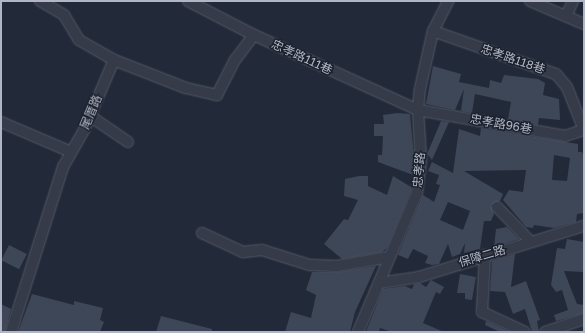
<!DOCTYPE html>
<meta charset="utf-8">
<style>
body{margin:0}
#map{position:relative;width:585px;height:333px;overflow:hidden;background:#222938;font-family:"Golos Text","Noto Sans TC",sans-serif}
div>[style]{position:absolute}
.building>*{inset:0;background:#3e4758;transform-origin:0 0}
.roads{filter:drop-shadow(0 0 1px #535966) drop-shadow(0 0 1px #535966)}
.minor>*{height:10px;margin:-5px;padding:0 5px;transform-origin:5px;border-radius:5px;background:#353b49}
span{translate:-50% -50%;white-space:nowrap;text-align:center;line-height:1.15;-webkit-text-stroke:3px #1b212d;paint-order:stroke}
.street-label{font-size:12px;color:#b0b6c5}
.frame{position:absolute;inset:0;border:2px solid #b0b6c5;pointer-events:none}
</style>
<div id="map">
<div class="building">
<div style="clip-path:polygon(433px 66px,461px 74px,459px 82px,489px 88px,490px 80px,501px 83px,504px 75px,538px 79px,545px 83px,543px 95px,559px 99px,560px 120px,539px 118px,538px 125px,508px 119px,511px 102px,475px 94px,472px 113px,461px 111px,464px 89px,455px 110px,426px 104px)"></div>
<div style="clip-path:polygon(397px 113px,410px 114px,414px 157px,413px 175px,378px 162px,378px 155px,382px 155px,383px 136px,374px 136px,374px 124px,384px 124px,383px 115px)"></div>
<div style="clip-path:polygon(441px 121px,449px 122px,432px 160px,427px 154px)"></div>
<div style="clip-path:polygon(evenodd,481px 128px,578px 144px,578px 152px,582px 152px,584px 157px,584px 213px,577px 214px,576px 222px,554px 228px,534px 225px,533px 228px,526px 227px,503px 200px,509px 190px,523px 192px,526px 170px,464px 171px,503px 194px,500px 201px,491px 205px,494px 214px,491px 221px,484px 221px,480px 249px,464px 253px,465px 243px,460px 254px,452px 257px,448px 244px,439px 264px,432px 265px,425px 263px,428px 256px,413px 249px,408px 259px,398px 255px,423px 195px,434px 202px,440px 185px,436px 184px,439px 175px,428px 171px,432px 162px,453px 173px,459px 129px,480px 136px,481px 128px,554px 155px,570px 158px,567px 181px,552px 180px,554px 155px,481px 128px,448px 202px,470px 211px,463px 230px,440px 220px,448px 202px)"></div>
<div style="clip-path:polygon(359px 176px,368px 176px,368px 186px,387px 195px,393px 176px,411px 187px,411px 191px,387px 248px,382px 252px,342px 259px,324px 244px,344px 219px,348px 220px,358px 200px,344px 196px,345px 179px)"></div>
<div style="clip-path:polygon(507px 227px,519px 239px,494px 247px,496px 229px)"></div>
<div style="clip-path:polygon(567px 239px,584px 242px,583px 272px,564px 271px,577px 304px,584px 305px,584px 313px,556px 321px,554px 315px,568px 310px,562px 290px,556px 292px,551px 285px,557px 248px,565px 249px)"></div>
<div style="left:9px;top:245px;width:20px;height:17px;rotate:27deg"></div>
<div style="clip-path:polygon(515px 254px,511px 287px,526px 281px,540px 320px,537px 321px,539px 332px,532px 332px,525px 309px,513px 314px,505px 292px,490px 291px,492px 261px)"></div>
<div style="clip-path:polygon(376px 266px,355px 312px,350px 332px,285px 332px,291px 312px,311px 318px,316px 295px,306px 290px,312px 272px,338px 272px)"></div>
<div style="clip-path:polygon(460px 274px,476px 277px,472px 300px,465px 299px,465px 293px,457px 293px)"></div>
<div style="clip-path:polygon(431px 280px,444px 287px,440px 294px,436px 292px,423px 323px,444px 332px,392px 332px,380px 328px,379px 332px,366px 332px,383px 289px,405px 286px,412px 289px,414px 284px,420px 283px,426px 287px)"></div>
<div style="clip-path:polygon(32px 294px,74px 305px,74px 301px,103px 308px,100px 320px,104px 322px,100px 332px,18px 332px)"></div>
<div style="clip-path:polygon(1px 304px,11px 309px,5px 332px,1px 332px)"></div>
<div style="clip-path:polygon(161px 316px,212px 329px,212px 332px,156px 332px)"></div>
<div style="clip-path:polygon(486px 321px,510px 332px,500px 332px,485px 325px)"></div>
</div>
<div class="roads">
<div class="minor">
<div style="left:40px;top:1px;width:28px;rotate:30deg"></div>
<div style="left:64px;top:15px;width:29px;rotate:59deg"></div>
<div style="left:79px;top:40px;width:40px;rotate:29.7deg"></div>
<div style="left:188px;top:1px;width:74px;rotate:27.3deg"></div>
<div style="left:254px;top:35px;width:180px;rotate:24.6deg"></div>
<div style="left:418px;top:110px;width:149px;rotate:10deg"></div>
<div style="left:565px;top:136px;width:20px;rotate:-18deg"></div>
<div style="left:530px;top:1px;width:59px;rotate:23.1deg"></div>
<div style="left:566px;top:16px;width:17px;rotate:-65deg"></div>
<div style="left:433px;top:31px;width:130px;rotate:19.3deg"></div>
<div style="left:556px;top:74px;width:17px;rotate:50deg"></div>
<div style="left:567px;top:87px;width:46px;rotate:68.4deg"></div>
<div style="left:90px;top:116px;width:46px;rotate:34.4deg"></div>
<div style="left:1px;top:122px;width:74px;rotate:23.1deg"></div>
<div style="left:497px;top:207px;width:49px;rotate:45.8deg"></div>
<div style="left:202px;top:233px;width:45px;rotate:24.9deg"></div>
<div style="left:243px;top:252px;width:19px;rotate:-6deg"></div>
<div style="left:262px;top:250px;width:50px;rotate:17.4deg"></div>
<div style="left:310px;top:265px;width:27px;rotate:2deg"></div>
<div style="left:337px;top:266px;width:53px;rotate:-9.8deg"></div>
<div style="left:485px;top:255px;width:57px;rotate:93deg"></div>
<div style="left:482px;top:312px;width:47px;rotate:24.9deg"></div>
<div style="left:379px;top:283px;width:40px;rotate:-8.5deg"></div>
<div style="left:419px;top:277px;width:173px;rotate:-17.2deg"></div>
<div style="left:11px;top:332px;width:173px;rotate:-72.5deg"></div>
<div style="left:63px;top:167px;width:43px;rotate:-60.4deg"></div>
<div style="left:84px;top:130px;width:76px;rotate:-66.8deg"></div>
<div style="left:114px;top:60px;width:77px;rotate:21.3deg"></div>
<div style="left:186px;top:88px;width:32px;rotate:13deg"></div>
<div style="left:217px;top:95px;width:39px;rotate:-63deg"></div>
<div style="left:235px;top:60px;width:31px;rotate:-53deg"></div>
<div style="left:358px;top:332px;width:151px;rotate:-67deg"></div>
<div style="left:417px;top:193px;width:33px;rotate:-83deg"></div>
<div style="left:421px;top:160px;width:50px;rotate:-93.4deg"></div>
<div style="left:418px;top:110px;width:21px;rotate:-85deg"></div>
<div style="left:420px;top:89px;width:59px;rotate:-77.4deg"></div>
<div style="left:433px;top:31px;width:34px;rotate:-63deg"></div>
<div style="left:545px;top:332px;width:41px;rotate:-18.4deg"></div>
</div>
</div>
<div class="street-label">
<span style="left:302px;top:57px;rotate:25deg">忠孝路111巷</span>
<span style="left:513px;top:59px;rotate:19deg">忠孝路118巷</span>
<span style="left:91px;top:112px;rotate:-67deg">尾厝路</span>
<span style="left:501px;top:124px;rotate:10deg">忠孝路96巷</span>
<span style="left:419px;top:170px;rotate:-85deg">忠孝路</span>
<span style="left:482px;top:256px;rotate:-17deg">保障二路</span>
</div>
<div class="frame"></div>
</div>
